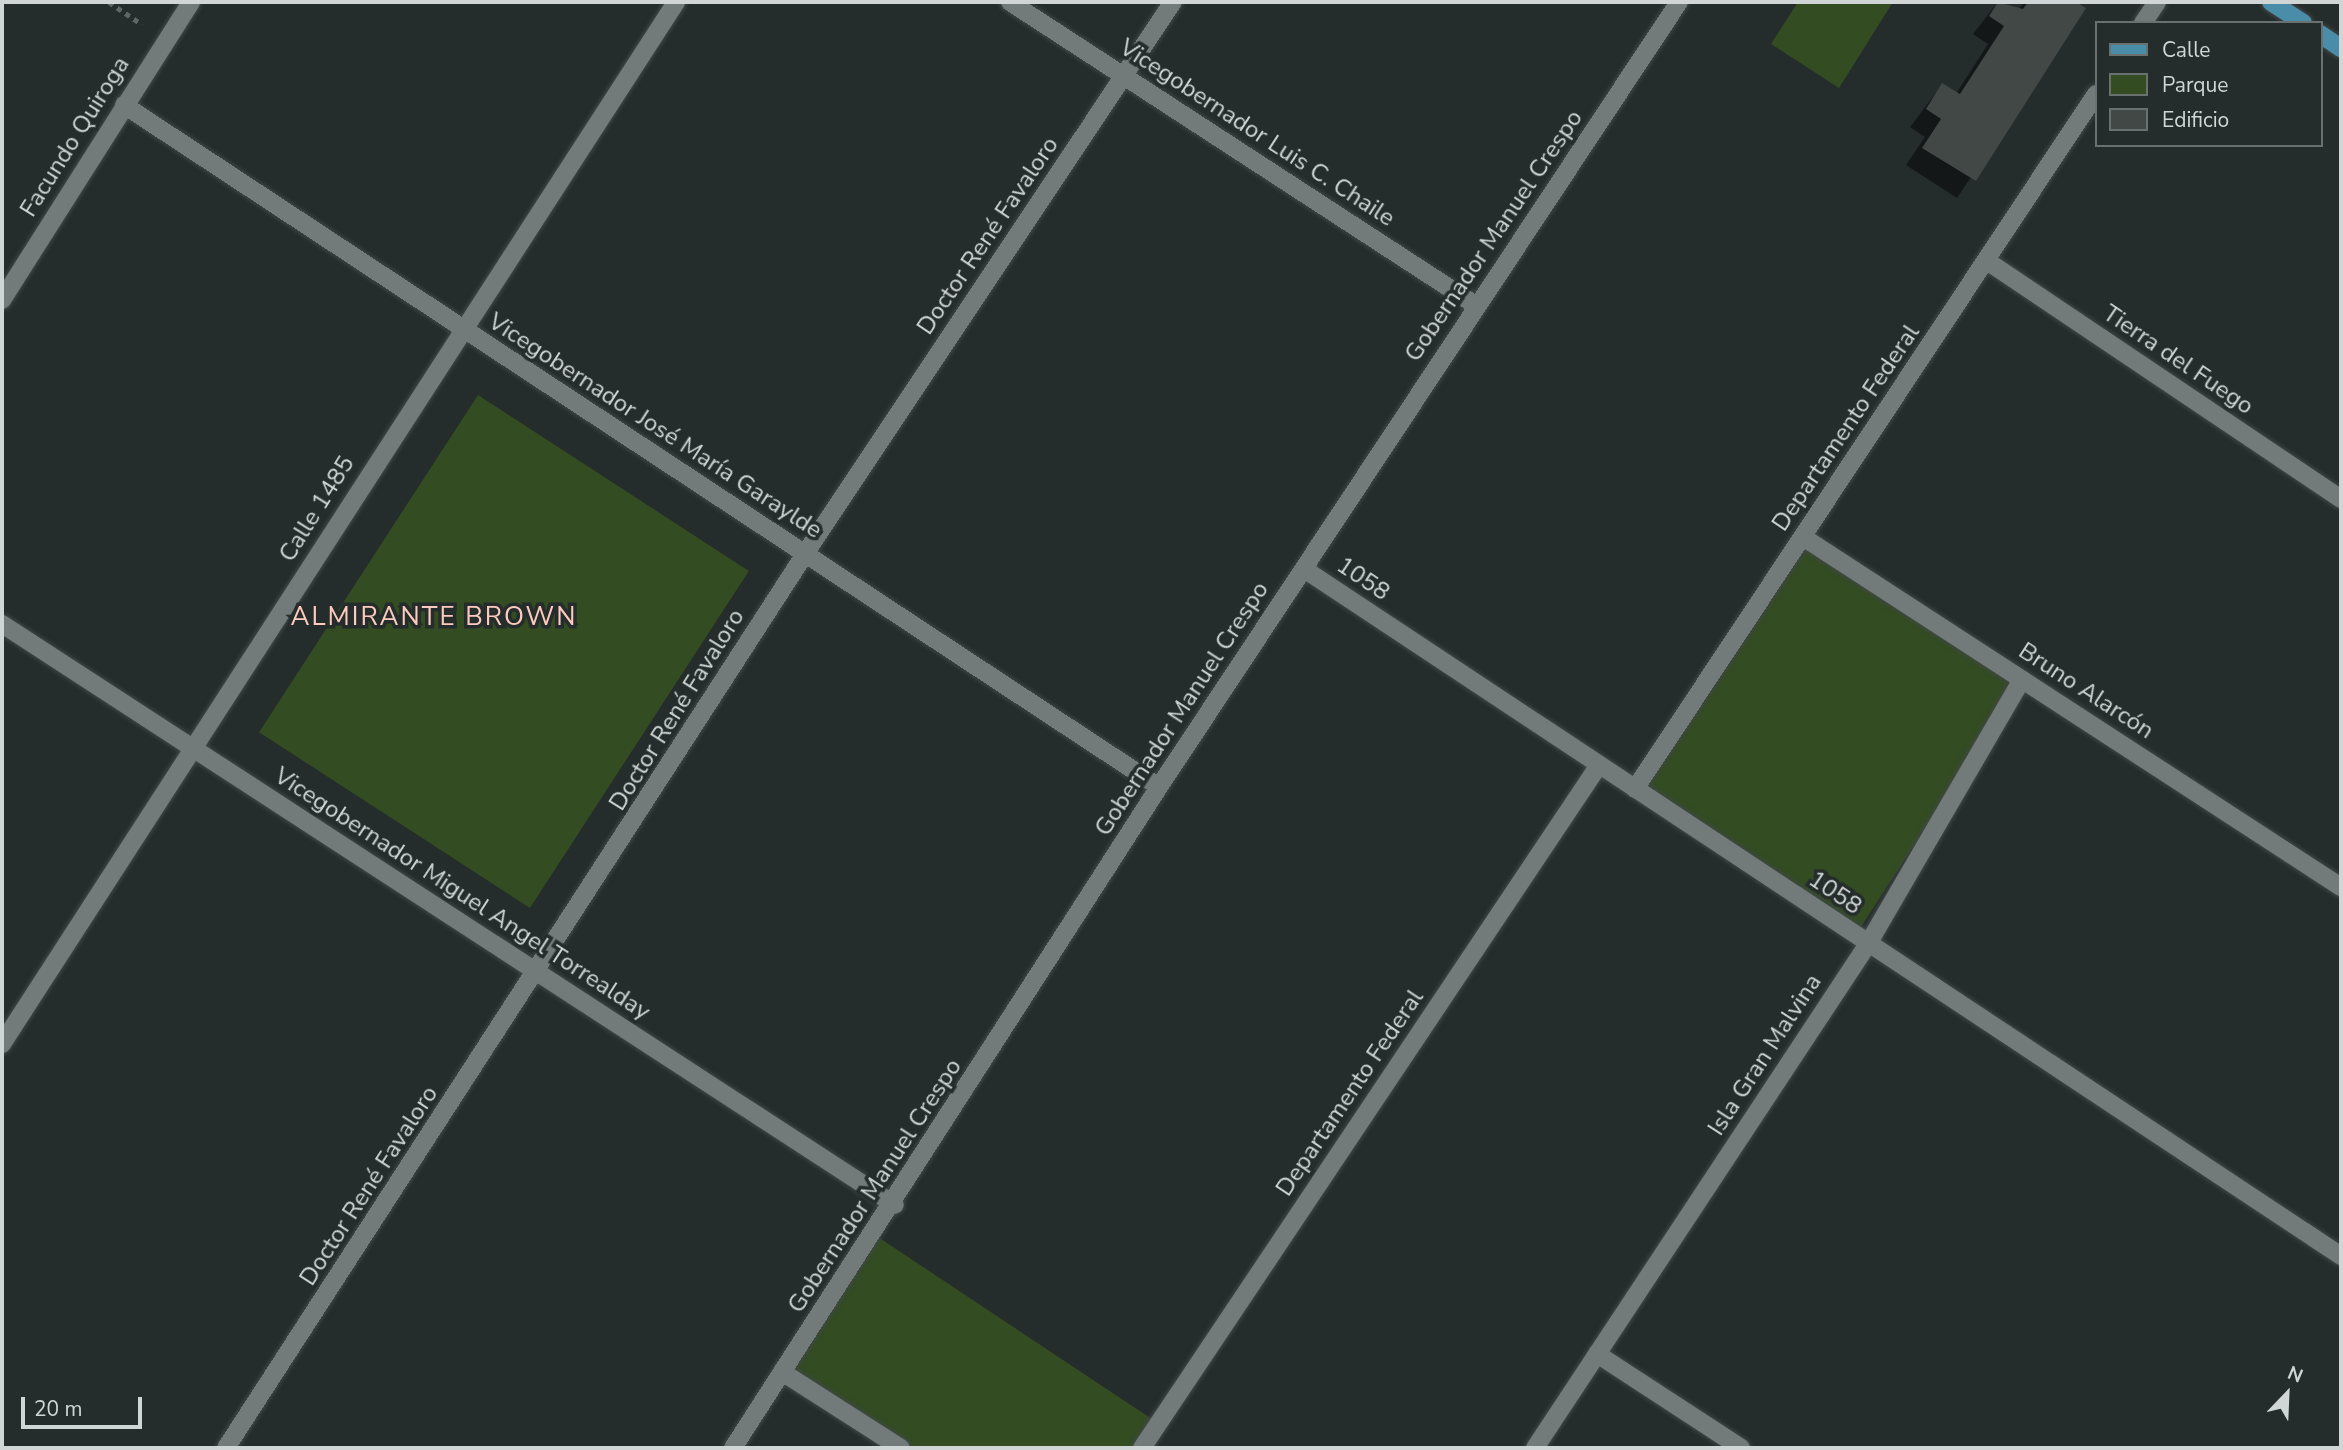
<!DOCTYPE html>
<meta charset="utf-8">
<style>
body{margin:0}
#map{position:relative;width:2343px;height:1450px;overflow:hidden;background:#252c2c;font-family:"Nunito Sans",sans-serif}
div>[style]{position:absolute}
.green>*{inset:0;background:#334c22;transform-origin:0 0}
.shadow>*{inset:0;background:#0007}
.building>*{inset:0;background:#424845}
.path>*{height:4.5px;margin-top:-2.25px;transform-origin:0;background:repeating-linear-gradient(90deg,#5f6565 0 5px,transparent 0 10px)}
.roads{filter:drop-shadow(0 0 2px #404747) drop-shadow(0 0 2px #404747)}
.minor>*{height:18px;margin:-9px;padding:0 9px;transform-origin:9px;border-radius:9px;background:#727a7a}
.major>*{height:18px;margin:-9px;padding:0 9px;transform-origin:9px;border-radius:9px;background:#4a8da9}
span{translate:-50% -50%;white-space:nowrap;text-align:center;line-height:1.15;-webkit-text-stroke:7px #252c2c;paint-order:stroke}
.street-label{font-size:24px;color:#d0d5d5}
.neighbourhood-label{font-size:26px;color:#fdcbbd;letter-spacing:2px}
.frame{position:absolute;inset:0;border:4px solid #d0d5d5;pointer-events:none}
.legend{position:absolute;left:2095px;top:21px;width:228px;height:126px;box-sizing:border-box;background:#252c2c;border:2px solid #697070;margin:0;padding:9px 12px;list-style:none;font-size:21px;color:#d0d5d5}
.legend li{display:flex;align-items:center;gap:14px;height:35px}
.legend b{width:35px;border:2px solid #697070}
.north{position:absolute;left:2252px;top:1359px;width:70px;height:70px;-webkit-text-stroke:5px #252c2c;paint-order:stroke;rotate:23deg;font-size:19px;font-weight:700;line-height:28px;text-align:center;color:#d0d5d5}
.north::after{content:'';display:block;margin:auto;width:24px;height:32px;background:#d0d5d5;clip-path:polygon(50% 0,100% 100%,50% 72%,0 100%)}
.scale{position:absolute;left:21px;top:1397px;width:121px;height:32px;box-sizing:border-box;border:4px solid #d0d5d5;border-top:0;padding-left:9px;font-size:21px;line-height:24px;white-space:nowrap;color:#d0d5d5;-webkit-text-stroke:5px #252c2c;paint-order:stroke}
</style>
<div id="map">
<div class="green">
<div style="clip-path:polygon(1798px 2px,1893px 2px,1839px 88px,1771px 44px)"></div>
<div style="left:478px;top:395px;width:323px;height:402px;rotate:33deg"></div>
<div style="left:1803px;top:537px;width:261px;height:303px;rotate:33deg"></div>
<div style="clip-path:polygon(875px 1235px,1158px 1423px,1142px 1448px,901px 1448px,782px 1372px)"></div>
</div>
<div class="shadow">
<div style="clip-path:polygon(1998px 2px,2019px 9px,2024px 2px,2073px 2px,2084px 9px,1957px 198px,1906px 165px,1925px 137px,1910px 127px,1942px 85px,1956px 94px,1988px 44px,1973px 34px)"></div>
</div>
<div class="building">
<div style="clip-path:polygon(1998px 2px,2023px 9px,2028px 2px,2076px 2px,2086px 8px,1976px 181px,1922px 148px,1941px 119px,1926px 109px,1942px 83px,1960px 94px,2004px 26px,1989px 16px)"></div>
</div>
<div class="path">
<div style="left:109px;top:2px;width:40px;rotate:34deg"></div>
</div>
<div class="roads">
<div class="minor">
<div style="left:1010px;top:2px;width:557px;rotate:33.06deg"></div>
<div style="left:2143px;top:23px;width:25px;rotate:-56deg"></div>
<div style="left:124px;top:105px;width:1239px;rotate:33.38deg"></div>
<div style="left:1987px;top:261px;width:427px;rotate:33.9deg"></div>
<div style="left:2px;top:300px;width:353px;rotate:-57.6deg"></div>
<div style="left:1803px;top:537px;width:642px;rotate:33.05deg"></div>
<div style="left:1304px;top:569px;width:1244px;rotate:33.52deg"></div>
<div style="left:2px;top:624px;width:1065px;rotate:33.05deg"></div>
<div style="left:1635px;top:789px;width:834px;rotate:-56.44deg"></div>
<div style="left:2px;top:1044px;width:1241px;rotate:-57.1deg"></div>
<div style="left:1597px;top:1354px;width:172px;rotate:33.1deg"></div>
<div style="left:782px;top:1372px;width:141px;rotate:32.6deg"></div>
<div style="left:226px;top:1448px;width:1065px;rotate:-57.07deg"></div>
<div style="left:805px;top:554px;width:663px;rotate:-56.31deg"></div>
<div style="left:733px;top:1448px;width:786px;rotate:-57.2deg"></div>
<div style="left:1159px;top:787px;width:942px;rotate:-56.48deg"></div>
<div style="left:1142px;top:1448px;width:822px;rotate:-56.21deg"></div>
<div style="left:1535px;top:1448px;width:604px;rotate:-56.55deg"></div>
<div style="left:1868px;top:944px;width:306px;rotate:-59.8deg"></div>
</div>
<div class="major">
<div style="left:2271px;top:2px;width:38px;rotate:33deg"></div>
<div style="left:2320px;top:34px;width:25px;rotate:34deg"></div>
</div>
</div>
<div class="street-label">
<span style="left:1257px;top:133px;rotate:33deg">Vicegobernador Luis C. Chaile</span>
<span style="left:75px;top:137px;rotate:-58deg">Facundo Quiroga</span>
<span style="left:988px;top:236px;rotate:-56deg">Doctor René Favaloro</span>
<span style="left:1494px;top:236px;rotate:-56deg">Gobernador Manuel Crespo</span>
<span style="left:2178px;top:360px;rotate:34deg">Tierra del Fuego</span>
<span style="left:655px;top:426px;rotate:33deg">Vicegobernador José María Garaylde</span>
<span style="left:1846px;top:428px;rotate:-56deg">Departamento Federal</span>
<span style="left:317px;top:509px;rotate:-58deg">Calle 1485</span>
<span style="left:1363px;top:579px;rotate:34deg">1058</span>
<span style="left:2086px;top:691px;rotate:33deg">Bruno Alarcón</span>
<span style="left:1182px;top:709px;rotate:-57deg">Gobernador Manuel Crespo</span>
<span style="left:677px;top:710px;rotate:-58deg">Doctor René Favaloro</span>
<span style="left:1835px;top:893px;rotate:34deg">1058</span>
<span style="left:462px;top:894px;rotate:33deg">Vicegobernador Miguel Angel Torrealday</span>
<span style="left:1765px;top:1055px;rotate:-57deg">Isla Gran Malvina</span>
<span style="left:1350px;top:1093px;rotate:-56deg">Departamento Federal</span>
<span style="left:369px;top:1186px;rotate:-57deg">Doctor René Favaloro</span>
<span style="left:875px;top:1186px;rotate:-57deg">Gobernador Manuel Crespo</span>
</div>
<div class="neighbourhood-label">
<span style="left:434px;top:617px">ALMIRANTE BROWN</span>
</div>
<div class="frame"></div>
<ul class="legend">
<li><b style="height:9px;background:#4a8da9"></b>Calle</li>
<li><b style="height:19px;background:#334c22"></b>Parque</li>
<li><b style="height:19px;background:#424845"></b>Edificio</li>
</ul>
<div class="north">N</div>
<div class="scale">20 m</div>
</div>
